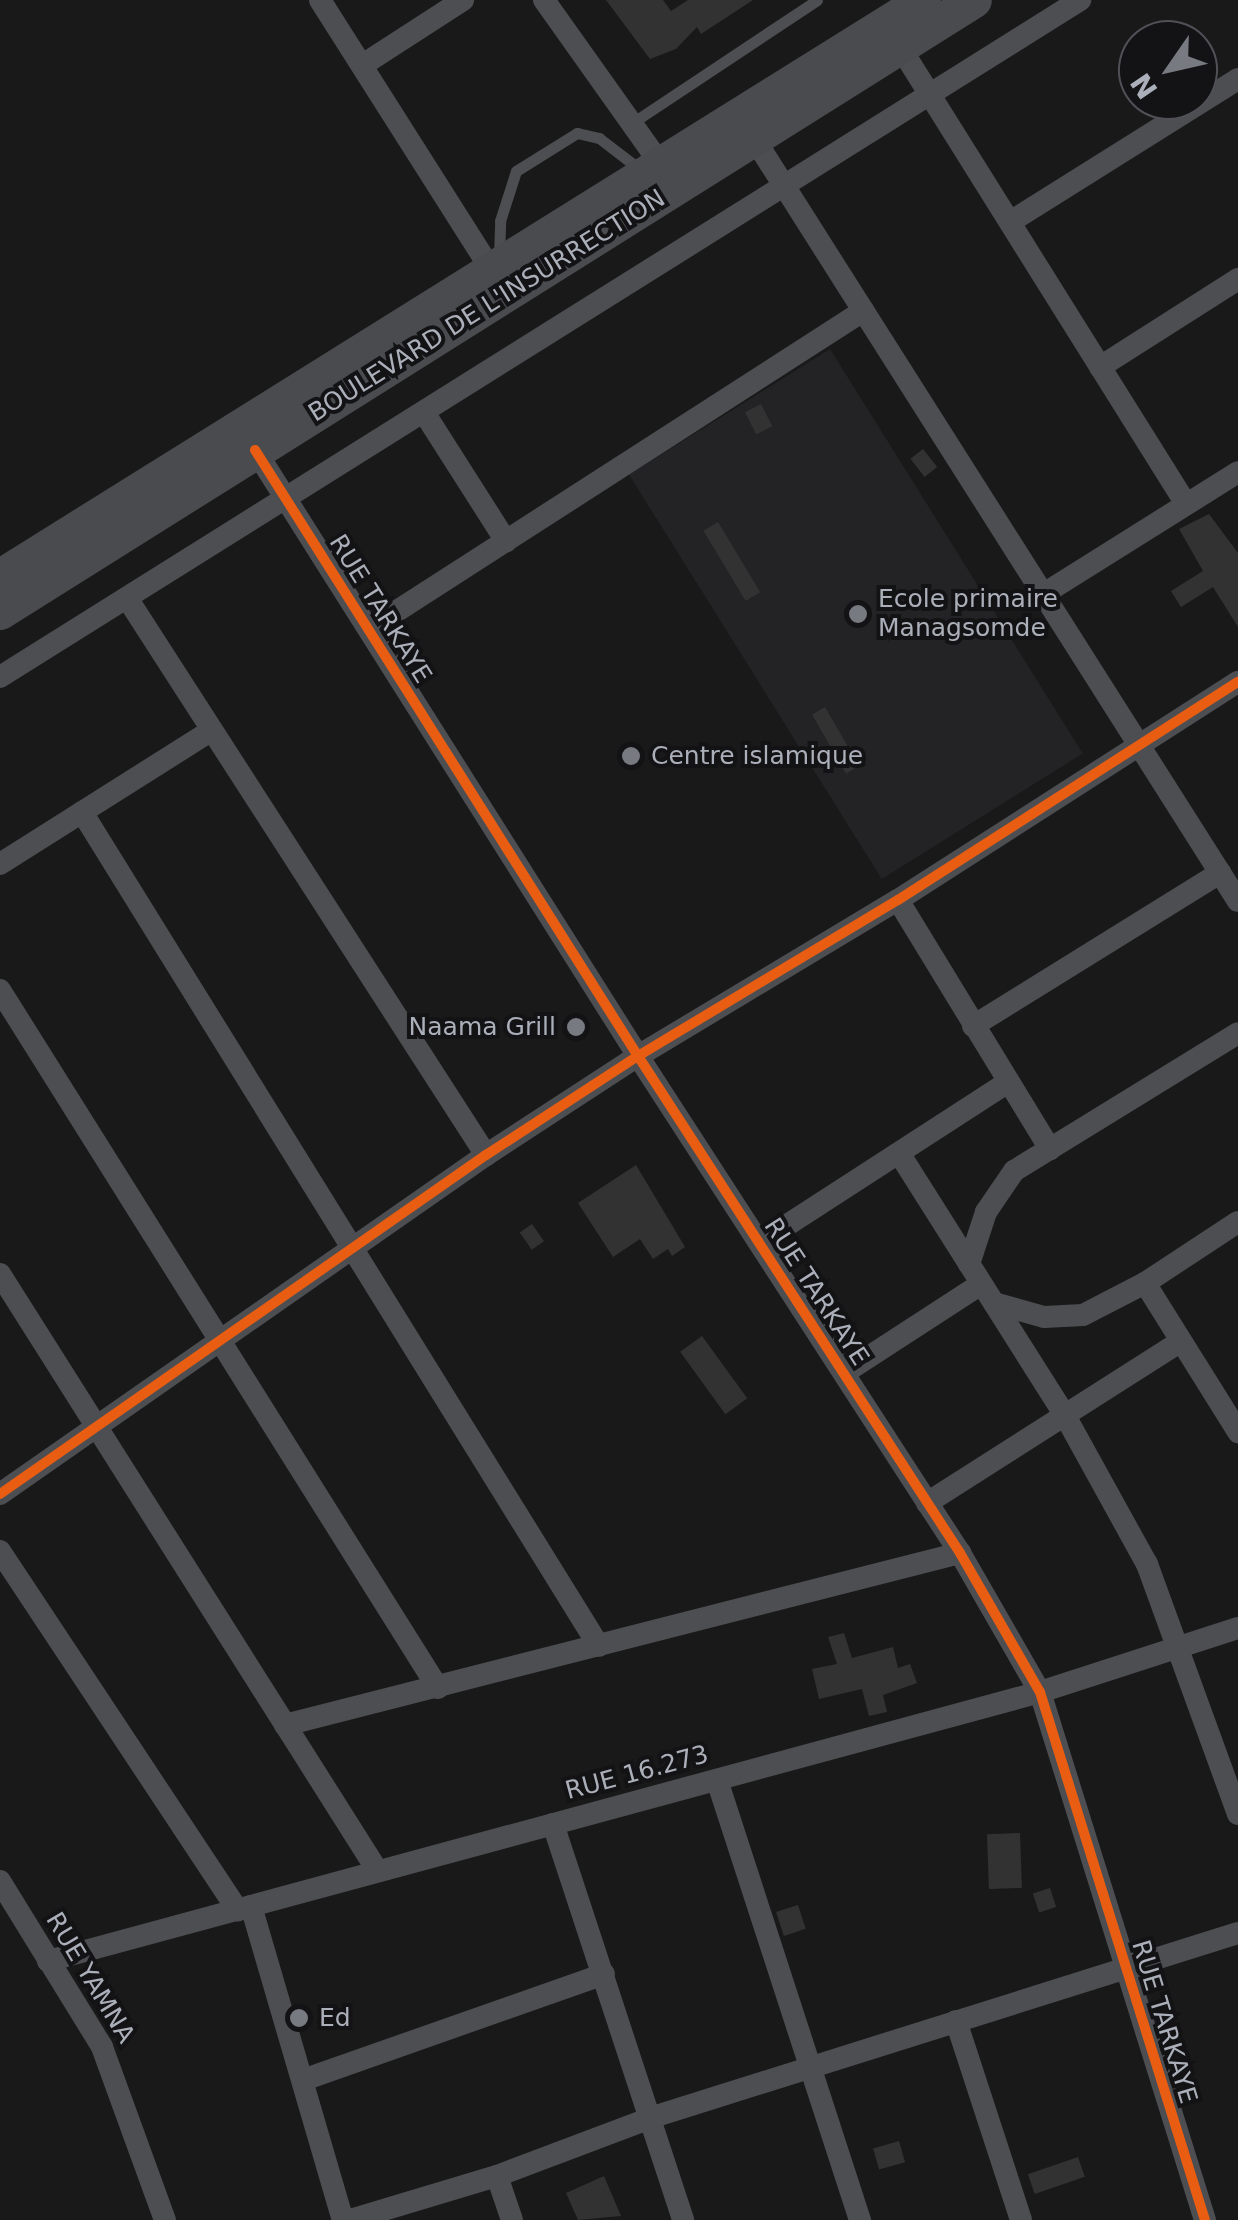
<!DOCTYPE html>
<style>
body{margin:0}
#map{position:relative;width:1238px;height:2220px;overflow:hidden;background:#191919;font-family:"DejaVu Sans",sans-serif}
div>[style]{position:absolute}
.built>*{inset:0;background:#232325;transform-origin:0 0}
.building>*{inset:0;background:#323233;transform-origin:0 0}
.lane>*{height:11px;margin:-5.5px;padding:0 5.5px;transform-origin:5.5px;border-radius:5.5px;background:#4d4e52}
.street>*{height:22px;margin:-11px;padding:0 11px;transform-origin:11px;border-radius:11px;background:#4d4e52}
.primary>*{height:35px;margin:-17.5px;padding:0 17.5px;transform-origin:17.5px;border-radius:17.5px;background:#4a4b4e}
.cycleway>*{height:10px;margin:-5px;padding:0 5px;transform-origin:5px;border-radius:5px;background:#e95d12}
.dots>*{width:28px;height:28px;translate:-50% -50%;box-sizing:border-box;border:5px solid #131315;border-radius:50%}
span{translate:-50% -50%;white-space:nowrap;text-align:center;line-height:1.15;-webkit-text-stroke:8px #131315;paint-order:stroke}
.street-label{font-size:25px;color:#abafb9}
.poi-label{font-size:25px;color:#abafb9}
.left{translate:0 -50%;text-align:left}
.right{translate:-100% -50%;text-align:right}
.north{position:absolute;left:1118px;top:20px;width:100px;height:100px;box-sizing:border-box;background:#131315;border:2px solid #505157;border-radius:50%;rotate:236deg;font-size:28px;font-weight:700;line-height:40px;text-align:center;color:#abafb9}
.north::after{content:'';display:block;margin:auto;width:35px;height:45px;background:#787a81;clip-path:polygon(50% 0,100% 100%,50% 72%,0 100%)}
</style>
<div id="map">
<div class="built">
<div style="left:830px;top:349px;width:477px;height:237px;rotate:58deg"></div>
</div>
<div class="building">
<div style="clip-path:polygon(606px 0,663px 0,671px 11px,688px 0,753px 0,701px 34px,697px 27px,676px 49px,650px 59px)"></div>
<div style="left:761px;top:404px;width:25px;height:18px;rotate:63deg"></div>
<div style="left:923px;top:449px;width:23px;height:16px;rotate:52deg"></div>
<div style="clip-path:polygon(1209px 514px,1238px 553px,1238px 627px,1213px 587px,1181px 607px,1171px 591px,1203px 571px,1179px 529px)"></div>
<div style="left:718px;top:522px;width:82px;height:17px;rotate:59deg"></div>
<div style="left:825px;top:707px;width:68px;height:15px;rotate:60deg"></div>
<div style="clip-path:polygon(636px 1165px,685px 1247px,672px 1256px,668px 1249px,653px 1259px,640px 1239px,613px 1257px,578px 1203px)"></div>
<div style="left:532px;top:1224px;width:21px;height:15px;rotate:55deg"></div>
<div style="left:702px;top:1336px;width:77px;height:27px;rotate:54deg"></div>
<div style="clip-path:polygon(844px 1633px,852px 1658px,893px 1647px,898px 1668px,910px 1664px,917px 1683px,883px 1695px,887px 1712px,869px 1716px,862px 1689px,819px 1699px,812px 1669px,837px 1664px,828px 1637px)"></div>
<div style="left:1020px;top:1833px;width:55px;height:33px;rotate:88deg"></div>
<div style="left:1050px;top:1888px;width:20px;height:18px;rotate:72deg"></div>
<div style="left:798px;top:1905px;width:25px;height:23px;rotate:72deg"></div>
<div style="left:899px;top:2141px;width:22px;height:27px;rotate:74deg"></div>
<div style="left:1078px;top:2157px;width:21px;height:53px;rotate:71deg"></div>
<div style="clip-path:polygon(604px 2176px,621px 2216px,578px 2220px,566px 2193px)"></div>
</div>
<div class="lane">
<div style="left:632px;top:123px;width:222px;rotate:-33.6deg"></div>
<div style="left:499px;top:256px;width:35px;rotate:-88deg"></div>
<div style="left:500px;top:221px;width:52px;rotate:-72.3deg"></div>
<div style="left:516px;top:171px;width:72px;rotate:-31.9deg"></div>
<div style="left:577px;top:133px;width:23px;rotate:13deg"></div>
<div style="left:599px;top:138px;width:54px;rotate:37.5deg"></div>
</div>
<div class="street">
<div style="left:320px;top:0;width:319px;rotate:57.6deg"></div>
<div style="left:544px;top:0;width:212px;rotate:54.6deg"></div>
<div style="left:900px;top:47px;width:539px;rotate:57.96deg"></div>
<div style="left:364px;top:64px;width:118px;rotate:-32.9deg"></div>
<div style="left:755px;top:140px;width:901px;rotate:57.6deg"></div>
<div style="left:1010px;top:222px;width:269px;rotate:-32.1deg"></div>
<div style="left:1100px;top:367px;width:164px;rotate:-32.5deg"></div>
<div style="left:425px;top:414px;width:151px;rotate:57.5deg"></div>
<div style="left:255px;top:450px;width:717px;rotate:57.71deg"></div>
<div style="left:638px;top:1056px;width:592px;rotate:57.06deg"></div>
<div style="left:960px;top:1553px;width:160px;rotate:60.1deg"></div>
<div style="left:1040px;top:1692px;width:553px;rotate:72.65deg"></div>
<div style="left:1042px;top:595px;width:231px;rotate:-32.1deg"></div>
<div style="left:127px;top:598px;width:663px;rotate:57.2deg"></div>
<div style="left:369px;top:629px;width:588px;rotate:-32.77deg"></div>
<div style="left:0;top:677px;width:1275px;rotate:-32.08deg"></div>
<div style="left:82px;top:812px;width:981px;rotate:58.21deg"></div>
<div style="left:0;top:864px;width:249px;rotate:-32.3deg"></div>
<div style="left:898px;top:900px;width:292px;rotate:58.6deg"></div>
<div style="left:0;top:990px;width:824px;rotate:57.89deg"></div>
<div style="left:973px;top:1026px;width:291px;rotate:-31.8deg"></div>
<div style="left:899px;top:1153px;width:307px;rotate:57.7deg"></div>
<div style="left:1063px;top:1412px;width:174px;rotate:61.1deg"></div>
<div style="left:1147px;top:1564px;width:266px;rotate:70deg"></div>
<div style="left:761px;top:1242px;width:293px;rotate:-32.9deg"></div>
<div style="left:969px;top:1264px;width:55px;rotate:-71.9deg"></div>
<div style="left:986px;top:1212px;width:50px;rotate:-55.7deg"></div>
<div style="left:1014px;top:1171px;width:263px;rotate:-31.6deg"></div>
<div style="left:0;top:1274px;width:705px;rotate:57.68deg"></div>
<div style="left:1145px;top:1283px;width:176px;rotate:58deg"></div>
<div style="left:994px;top:1303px;width:52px;rotate:15.6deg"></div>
<div style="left:1044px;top:1317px;width:39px;rotate:-3deg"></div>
<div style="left:1083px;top:1315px;width:70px;rotate:-27.3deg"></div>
<div style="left:1145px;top:1283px;width:111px;rotate:-33.3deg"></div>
<div style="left:844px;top:1373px;width:163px;rotate:-33deg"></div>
<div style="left:0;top:1494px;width:593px;rotate:-34.9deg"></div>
<div style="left:486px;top:1155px;width:181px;rotate:-33.1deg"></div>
<div style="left:638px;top:1056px;width:303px;rotate:-31deg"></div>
<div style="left:898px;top:900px;width:404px;rotate:-32.7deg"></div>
<div style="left:927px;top:1503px;width:301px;rotate:-32.5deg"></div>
<div style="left:0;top:1551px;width:431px;rotate:56.5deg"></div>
<div style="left:285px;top:1725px;width:697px;rotate:-14.3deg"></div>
<div style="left:717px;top:1780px;width:463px;rotate:72deg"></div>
<div style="left:553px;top:1824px;width:417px;rotate:71.8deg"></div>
<div style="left:0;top:1881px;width:195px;rotate:58.4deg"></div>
<div style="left:102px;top:2047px;width:184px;rotate:70deg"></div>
<div style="left:251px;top:1906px;width:327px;rotate:73.7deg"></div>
<div style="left:48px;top:1961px;width:1028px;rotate:-15.17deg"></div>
<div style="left:1040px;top:1692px;width:208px;rotate:-17.9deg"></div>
<div style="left:956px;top:2021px;width:209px;rotate:71.9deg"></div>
<div style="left:303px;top:2080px;width:319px;rotate:-19.4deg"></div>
<div style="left:497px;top:2176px;width:46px;rotate:71.2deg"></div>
<div style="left:350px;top:2220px;width:153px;rotate:-16.7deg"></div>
<div style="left:497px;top:2176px;width:167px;rotate:-20.7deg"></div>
<div style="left:653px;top:2117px;width:613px;rotate:-17.46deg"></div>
</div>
<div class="primary">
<div style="left:0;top:576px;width:1088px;rotate:-31.97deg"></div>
<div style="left:0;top:612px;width:1150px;rotate:-32.14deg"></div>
</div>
<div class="cycleway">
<div style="left:255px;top:450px;width:717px;rotate:57.71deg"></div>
<div style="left:638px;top:1056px;width:592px;rotate:57.06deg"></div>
<div style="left:960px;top:1553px;width:160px;rotate:60.1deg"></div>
<div style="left:1040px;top:1692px;width:553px;rotate:72.65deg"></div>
<div style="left:0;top:1494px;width:593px;rotate:-34.9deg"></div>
<div style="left:486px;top:1155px;width:181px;rotate:-33.1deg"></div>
<div style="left:638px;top:1056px;width:303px;rotate:-31deg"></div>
<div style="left:898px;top:900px;width:404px;rotate:-32.7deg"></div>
</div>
<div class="dots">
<div style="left:858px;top:614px;background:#787a81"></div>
<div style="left:631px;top:756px;background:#787a81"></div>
<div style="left:576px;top:1027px;background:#787a81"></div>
<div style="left:299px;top:2018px;background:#787a81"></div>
</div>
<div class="street-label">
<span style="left:487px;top:306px;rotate:-32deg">BOULEVARD DE L'INSURRECTION</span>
<span style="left:380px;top:609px;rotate:58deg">RUE TARKAYE</span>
<span style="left:816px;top:1292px;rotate:57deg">RUE TARKAYE</span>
<span style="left:637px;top:1773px;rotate:-15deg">RUE 16.273</span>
<span style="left:90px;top:1978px;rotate:59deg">RUE YAMNA</span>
<span style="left:1164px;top:2022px;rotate:73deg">RUE TARKAYE</span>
</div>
<div class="poi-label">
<span class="left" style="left:878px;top:614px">Ecole primaire<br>Managsomde</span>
<span class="left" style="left:651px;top:756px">Centre islamique</span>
<span class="right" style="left:556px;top:1027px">Naama Grill</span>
<span class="left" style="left:319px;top:2018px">Ed</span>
</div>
<div class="north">N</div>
</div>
